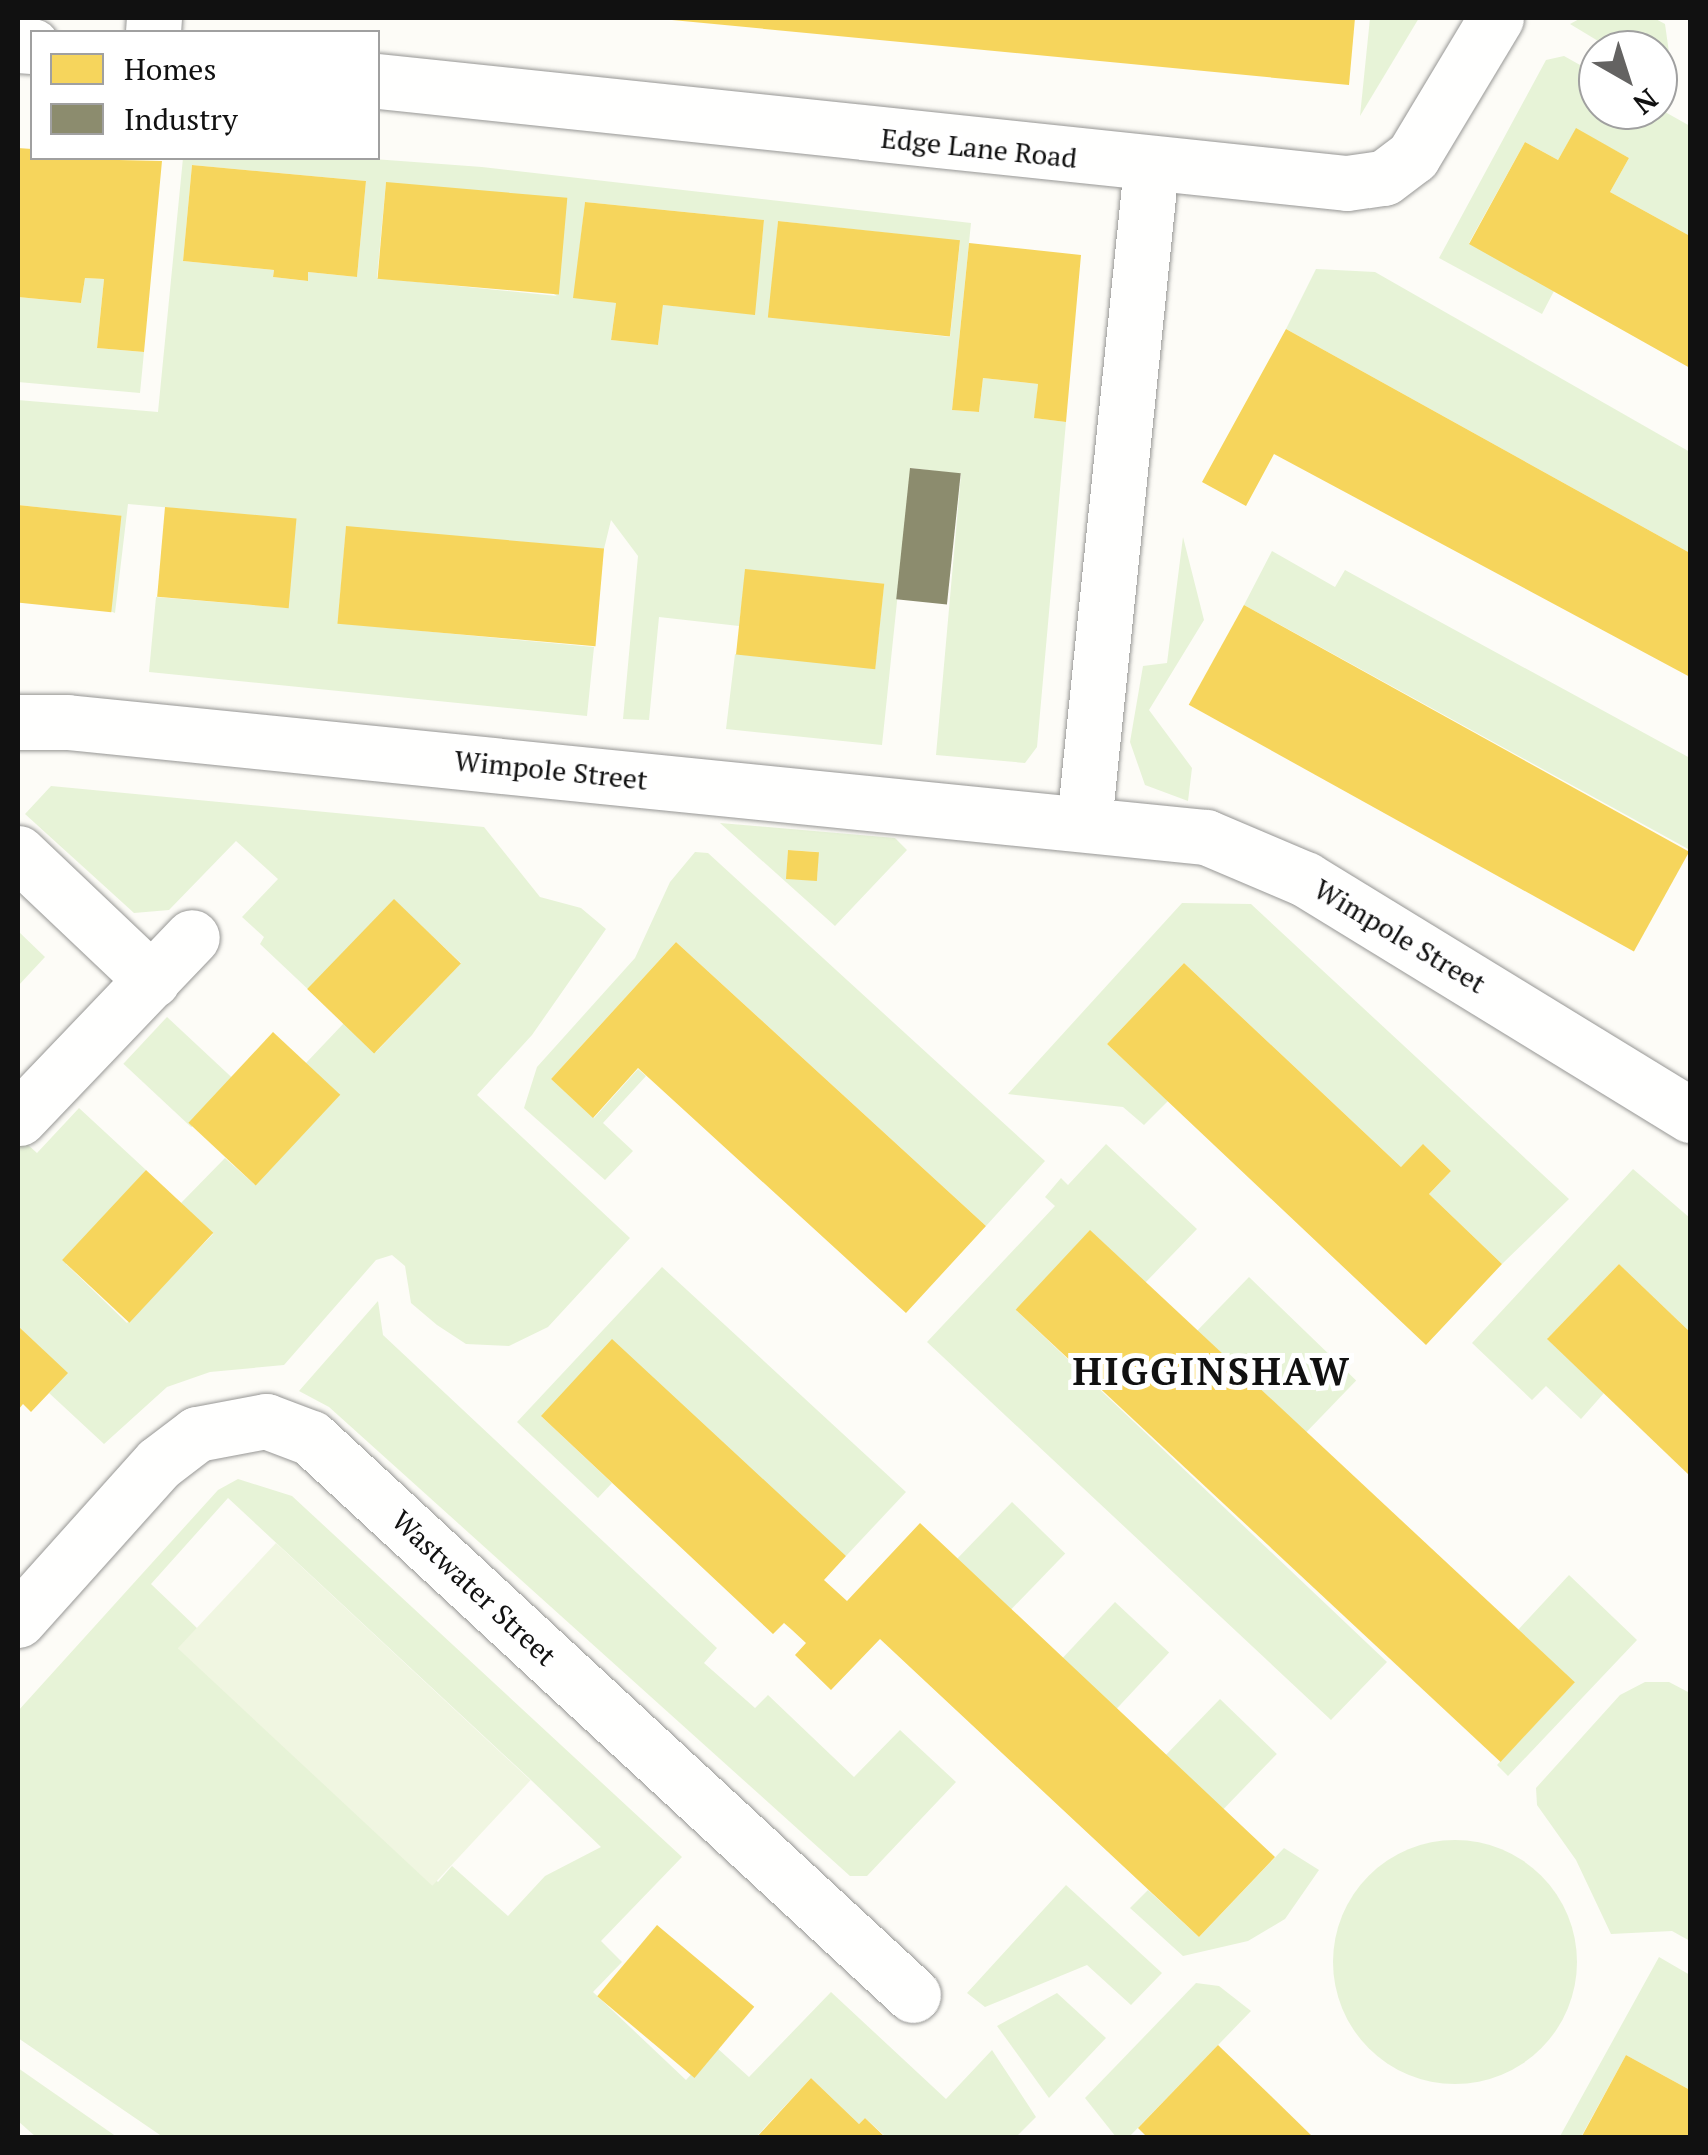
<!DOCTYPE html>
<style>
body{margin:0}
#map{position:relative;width:1708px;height:2155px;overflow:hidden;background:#fdfcf7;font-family:"PT Serif",serif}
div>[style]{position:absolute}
.green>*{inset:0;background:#e7f3d7;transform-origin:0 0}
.round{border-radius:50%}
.pitch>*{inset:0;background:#f0f6e1;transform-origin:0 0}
.homes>*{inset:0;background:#f6d55c;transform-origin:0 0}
.industry>*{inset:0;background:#8c8c6e;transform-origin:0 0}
.roads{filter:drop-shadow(0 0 2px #979795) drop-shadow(0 0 2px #979795)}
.street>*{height:55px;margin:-27.5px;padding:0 27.5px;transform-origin:27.5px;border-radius:27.5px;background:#fffffe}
span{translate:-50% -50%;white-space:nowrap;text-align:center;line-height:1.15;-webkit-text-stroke:10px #fff;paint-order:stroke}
.street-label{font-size:28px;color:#111}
.district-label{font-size:38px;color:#111;font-weight:700;letter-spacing:2.5px}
.frame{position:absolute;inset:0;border:20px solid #111;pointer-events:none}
.legend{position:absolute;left:30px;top:30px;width:350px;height:130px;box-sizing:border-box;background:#fff;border:2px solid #a0a0a0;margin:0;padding:12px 18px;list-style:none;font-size:30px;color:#111}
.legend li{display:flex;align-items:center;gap:20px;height:50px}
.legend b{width:50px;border:2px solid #a0a0a0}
.north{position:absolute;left:1578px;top:30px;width:100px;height:100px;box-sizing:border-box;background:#fff;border:2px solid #a0a0a0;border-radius:50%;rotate:141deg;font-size:28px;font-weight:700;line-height:40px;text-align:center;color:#111}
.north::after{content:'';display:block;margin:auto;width:35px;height:45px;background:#646362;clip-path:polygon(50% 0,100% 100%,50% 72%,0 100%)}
</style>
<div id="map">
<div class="green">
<div style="clip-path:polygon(1370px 18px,1419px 18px,1360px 116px)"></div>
<div style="clip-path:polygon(1581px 18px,1654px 18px,1665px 24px,1674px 88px,1658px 78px,1658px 50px,1613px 50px,1570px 24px)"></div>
<div style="clip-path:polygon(1564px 56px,1598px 75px,1598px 110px,1658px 108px,1690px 126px,1690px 236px,1610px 192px,1629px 158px,1576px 129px,1558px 160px,1525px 142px,1469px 243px,1554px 291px,1542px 314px,1439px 258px,1546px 60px)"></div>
<div style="clip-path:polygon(evenodd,183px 158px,360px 158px,482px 167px,971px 223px,952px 410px,979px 412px,983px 378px,1038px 384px,1035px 418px,1066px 422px,1037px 747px,1025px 763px,936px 755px,961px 474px,911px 468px,882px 745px,726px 729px,735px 654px,875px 668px,884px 584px,746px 570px,739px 626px,659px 617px,649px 720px,623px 719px,638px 556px,611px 520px,604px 549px,346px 527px,338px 623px,594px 647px,587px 716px,149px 672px,156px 597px,288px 608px,296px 519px,128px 504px,115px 613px,110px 611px,121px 516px,18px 505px,18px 400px,158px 412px,183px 158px,192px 165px,366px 181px,357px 277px,308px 272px,307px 281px,273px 277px,274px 270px,183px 261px,192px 165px,183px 158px,386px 182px,557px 296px,377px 278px,386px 182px,183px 158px,585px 202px,764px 220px,754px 314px,663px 305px,658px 345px,611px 340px,616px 303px,574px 297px,585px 202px,183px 158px,778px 221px,960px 241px,950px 337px,769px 317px,778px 221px)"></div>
<div style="clip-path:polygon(1316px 269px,1375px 272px,1690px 452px,1690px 553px,1286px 329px)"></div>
<div style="clip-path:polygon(85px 278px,104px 279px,97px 348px,144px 352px,140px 393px,18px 382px,18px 297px,81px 303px)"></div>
<div style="clip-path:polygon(1183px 537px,1204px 620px,1149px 710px,1192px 768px,1188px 801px,1145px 785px,1130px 742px,1143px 666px,1167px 663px)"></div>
<div style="clip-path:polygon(1272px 551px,1335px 587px,1345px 570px,1690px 758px,1690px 850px,1244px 605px)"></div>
<div style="clip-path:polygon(51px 786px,484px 827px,540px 897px,581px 908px,606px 929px,532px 1035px,477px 1095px,630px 1238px,548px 1327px,509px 1346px,466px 1344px,437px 1325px,411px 1303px,405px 1266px,392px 1255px,376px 1260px,284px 1365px,210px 1372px,167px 1387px,104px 1444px,49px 1393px,67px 1373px,18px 1326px,18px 1136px,37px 1153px,79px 1108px,146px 1170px,66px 1264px,127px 1323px,213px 1234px,181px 1203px,225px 1158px,254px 1184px,306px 1063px,344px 1023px,376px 1052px,461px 963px,394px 900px,313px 994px,260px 944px,264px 937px,242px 917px,278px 879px,236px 841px,169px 910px,134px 913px,25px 814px)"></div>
<div style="clip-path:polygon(evenodd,720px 823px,895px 838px,907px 850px,835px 926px,720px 823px,788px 850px,818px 852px,817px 880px,787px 879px,788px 850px)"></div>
<div style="clip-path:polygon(695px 852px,708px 853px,1045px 1161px,986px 1226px,676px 942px,551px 1079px,594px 1118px,638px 1069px,646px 1076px,603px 1123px,633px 1151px,605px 1180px,524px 1108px,537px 1067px,635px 958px,670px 882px)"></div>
<div style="clip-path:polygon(1182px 903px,1251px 904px,1569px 1199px,1502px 1264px,1429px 1194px,1451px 1171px,1424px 1145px,1401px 1167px,1184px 963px,1107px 1044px,1168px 1101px,1144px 1125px,1123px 1107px,1008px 1094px)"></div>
<div style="clip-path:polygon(18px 931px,45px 957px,18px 986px)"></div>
<div style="left:167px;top:1017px;width:93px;height:64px;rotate:43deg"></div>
<div style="clip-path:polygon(1106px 1144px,1197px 1229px,1145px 1283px,1016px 1310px,1387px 1662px,1331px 1720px,927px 1342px,1055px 1206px,1045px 1197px,1061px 1178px,1068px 1185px)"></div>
<div style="clip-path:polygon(1633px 1169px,1690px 1218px,1690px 1332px,1619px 1264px,1548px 1338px,1604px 1393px,1581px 1419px,1546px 1386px,1532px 1400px,1472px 1343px)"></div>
<div style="clip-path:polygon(662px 1267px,906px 1492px,846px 1556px,541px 1416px,612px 1483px,598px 1498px,517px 1422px)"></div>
<div style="left:1249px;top:1277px;width:149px;height:76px;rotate:44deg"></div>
<div style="clip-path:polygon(378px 1301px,383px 1335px,717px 1648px,704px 1663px,755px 1708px,768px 1695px,854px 1777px,900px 1730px,956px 1782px,867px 1876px,850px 1876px,329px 1407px,299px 1391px)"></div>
<div style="clip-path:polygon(evenodd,238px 1479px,292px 1496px,682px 1857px,601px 1941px,622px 1962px,593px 1992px,686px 2080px,716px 2047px,749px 2077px,831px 1992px,946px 2099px,992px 2050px,1036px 2117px,1016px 2137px,886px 2137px,865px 2118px,859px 2124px,811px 2078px,756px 2137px,163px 2137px,18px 2038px,18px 1711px,218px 1490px,238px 1479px,228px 1498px,531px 1780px,601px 1847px,545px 1876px,508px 1916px,452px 1866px,438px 1882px,180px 1649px,198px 1629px,151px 1584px,228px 1498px)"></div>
<div style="left:1012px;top:1502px;width:74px;height:79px;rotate:44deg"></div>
<div style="clip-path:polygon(1569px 1575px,1637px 1640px,1508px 1776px,1497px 1765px,1574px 1683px,1518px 1630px)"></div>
<div style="left:1115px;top:1602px;width:74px;height:77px;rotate:43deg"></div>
<div style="clip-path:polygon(1645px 1682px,1669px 1682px,1690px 1693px,1690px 1941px,1672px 1931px,1611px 1934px,1576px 1860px,1537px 1805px,1536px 1788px,1620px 1695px)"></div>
<div style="left:1220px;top:1699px;width:79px;height:79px;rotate:44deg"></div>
<div class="round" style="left:1333px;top:1840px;width:244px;height:244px"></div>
<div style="clip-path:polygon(1284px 1848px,1319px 1870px,1285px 1919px,1248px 1941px,1183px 1956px,1130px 1908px,1148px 1890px,1199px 1937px)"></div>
<div style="clip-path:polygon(1066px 1885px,1162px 1973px,1131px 2005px,1087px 1965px,985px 2007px,967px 1993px)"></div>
<div style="clip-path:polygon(1659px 1957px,1690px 1975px,1690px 2090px,1626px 2055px,1581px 2137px,1559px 2138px)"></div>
<div style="clip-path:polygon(1196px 1983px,1219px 1986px,1251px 2011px,1129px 2137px,1116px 2137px,1085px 2098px)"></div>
<div style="clip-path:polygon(1057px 1993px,1106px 2038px,1049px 2098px,997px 2026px)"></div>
<div style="clip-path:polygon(18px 2068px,117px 2137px,36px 2137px,18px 2121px)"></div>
</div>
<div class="pitch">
<div style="left:276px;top:1543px;width:348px;height:144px;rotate:43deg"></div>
</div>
<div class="homes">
<div style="clip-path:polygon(651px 18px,1355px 18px,1349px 85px)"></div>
<div style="clip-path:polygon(1576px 128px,1629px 158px,1610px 192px,1690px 236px,1690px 368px,1469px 244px,1525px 142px,1558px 160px)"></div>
<div style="clip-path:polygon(18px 148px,32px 149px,32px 158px,162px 161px,144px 352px,97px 348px,104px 279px,85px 278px,81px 303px,18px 297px)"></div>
<div style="clip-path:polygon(192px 165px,366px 181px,357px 277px,308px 272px,308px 281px,273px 277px,274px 270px,183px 261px)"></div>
<div style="left:386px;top:182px;width:182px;height:97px;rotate:5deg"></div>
<div style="clip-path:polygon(585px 202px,764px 220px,755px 315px,663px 305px,658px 345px,611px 340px,616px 303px,573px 298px)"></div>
<div style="left:778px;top:221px;width:183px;height:97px;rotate:6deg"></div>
<div style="clip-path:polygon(969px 243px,1081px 255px,1066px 422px,1034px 418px,1038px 384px,983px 378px,979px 412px,952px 410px)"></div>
<div style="clip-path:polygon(1286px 329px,1690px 553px,1690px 677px,1274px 454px,1246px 506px,1202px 482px)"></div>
<div style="left:18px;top:505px;width:104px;height:97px;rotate:6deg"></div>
<div style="left:165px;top:507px;width:132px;height:90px;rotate:5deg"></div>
<div style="left:346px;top:526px;width:259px;height:98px;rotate:5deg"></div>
<div style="left:745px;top:569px;width:140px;height:86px;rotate:6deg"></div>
<div style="left:1244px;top:605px;width:509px;height:114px;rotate:29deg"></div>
<div style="left:788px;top:850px;width:31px;height:29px;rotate:4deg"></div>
<div style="left:394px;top:899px;width:93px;height:125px;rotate:44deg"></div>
<div style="clip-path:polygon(676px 942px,986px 1226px,906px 1313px,638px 1068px,593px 1118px,551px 1079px)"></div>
<div style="clip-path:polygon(1184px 963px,1401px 1167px,1423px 1144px,1451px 1171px,1429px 1194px,1502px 1264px,1426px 1345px,1107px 1044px)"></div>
<div style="left:273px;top:1032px;width:92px;height:124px;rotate:43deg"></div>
<div style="left:146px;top:1170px;width:92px;height:123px;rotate:43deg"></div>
<div style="left:1090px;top:1230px;width:663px;height:109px;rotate:43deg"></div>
<div style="clip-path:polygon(1619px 1264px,1690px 1332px,1690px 1476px,1547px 1339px)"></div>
<div style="clip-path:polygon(18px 1326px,68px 1373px,31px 1412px,23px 1404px,18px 1410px)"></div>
<div style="clip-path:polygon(612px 1339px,846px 1556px,824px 1580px,847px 1601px,920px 1523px,1275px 1857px,1199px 1937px,880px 1639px,831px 1690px,795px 1655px,806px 1643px,792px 1630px,784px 1623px,773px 1634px,541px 1416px)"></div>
<div style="left:657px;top:1925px;width:127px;height:93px;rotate:40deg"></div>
<div style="clip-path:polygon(1218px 2045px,1272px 2097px,1314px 2138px,1148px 2138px,1138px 2128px)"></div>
<div style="clip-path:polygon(1626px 2055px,1690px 2090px,1690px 2138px,1581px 2138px)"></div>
<div style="clip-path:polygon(811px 2078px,859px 2124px,865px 2118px,886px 2138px,756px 2138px)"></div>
</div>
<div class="industry">
<div style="left:910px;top:468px;width:51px;height:132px;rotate:6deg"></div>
</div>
<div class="roads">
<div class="street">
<div style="left:153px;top:32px;width:14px;rotate:-86deg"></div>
<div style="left:18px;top:45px;width:14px;rotate:4deg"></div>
<div style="left:378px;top:81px;width:974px;rotate:6.01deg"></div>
<div style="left:1347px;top:183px;width:37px;rotate:-8deg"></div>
<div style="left:1384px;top:178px;width:36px;rotate:-37deg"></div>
<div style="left:1413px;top:156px;width:161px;rotate:-59deg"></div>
<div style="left:18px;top:722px;width:49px"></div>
<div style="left:67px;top:722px;width:1145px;rotate:5.77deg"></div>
<div style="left:1206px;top:837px;width:108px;rotate:23deg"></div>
<div style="left:1305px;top:879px;width:452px;rotate:31.5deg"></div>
<div style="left:1084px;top:823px;width:659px;rotate:-84.17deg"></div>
<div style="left:18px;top:853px;width:185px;rotate:43.5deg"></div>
<div style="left:19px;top:1118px;width:250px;rotate:-46.3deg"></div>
<div style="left:18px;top:1620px;width:211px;rotate:-48.1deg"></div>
<div style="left:159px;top:1463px;width:48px;rotate:-37.3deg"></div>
<div style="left:197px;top:1434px;width:70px;rotate:-10.7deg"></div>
<div style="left:266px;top:1421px;width:48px;rotate:20.7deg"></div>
<div style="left:311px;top:1438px;width:820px;rotate:42.78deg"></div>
</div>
</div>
<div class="street-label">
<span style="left:979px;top:148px;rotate:6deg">Edge Lane Road</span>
<span style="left:551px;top:770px;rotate:6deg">Wimpole Street</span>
<span style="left:1400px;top:936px;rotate:31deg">Wimpole Street</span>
<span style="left:474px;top:1588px;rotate:43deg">Wastwater Street</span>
</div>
<div class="district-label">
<span style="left:1212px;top:1372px">HIGGINSHAW</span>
</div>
<div class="frame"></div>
<ul class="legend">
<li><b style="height:28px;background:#f6d55c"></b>Homes</li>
<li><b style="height:28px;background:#8c8c6e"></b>Industry</li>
</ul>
<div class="north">N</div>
</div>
